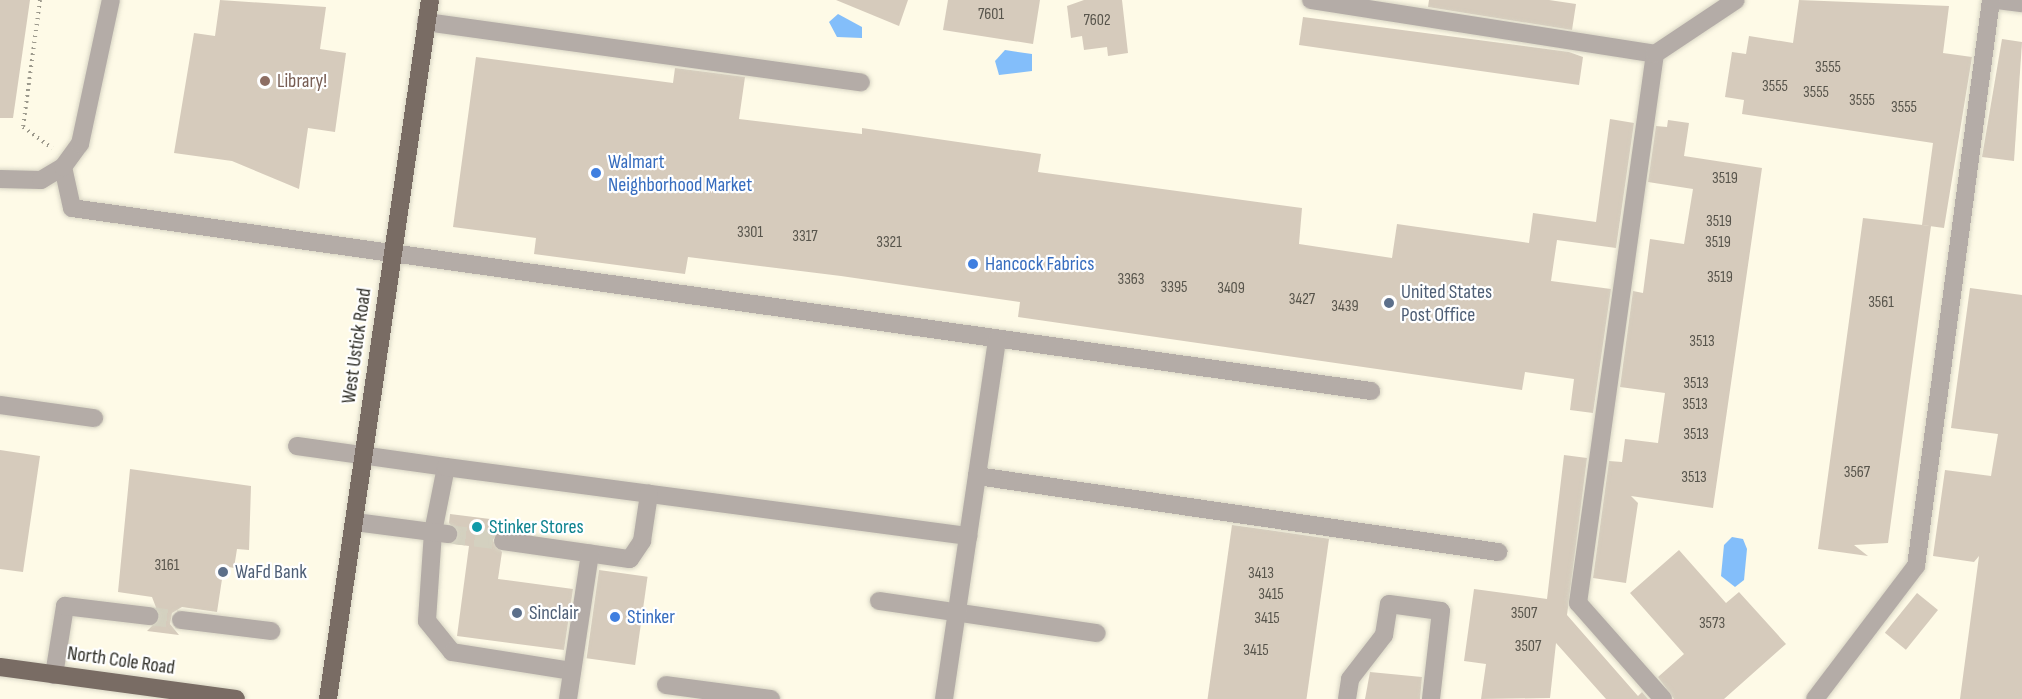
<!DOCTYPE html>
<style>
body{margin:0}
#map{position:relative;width:2022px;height:699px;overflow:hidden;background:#fefae7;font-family:"Sofia Sans Condensed",sans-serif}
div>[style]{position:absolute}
.water>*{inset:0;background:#83befa}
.building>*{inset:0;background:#d6cbbc;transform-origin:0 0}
.minor-tunnel>*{height:18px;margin-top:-9px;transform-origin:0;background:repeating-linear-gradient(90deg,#d4d1c0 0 18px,transparent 0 27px)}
.path>*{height:4px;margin-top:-2px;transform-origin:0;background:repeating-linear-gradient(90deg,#9d9a8d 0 1.5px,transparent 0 6px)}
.roads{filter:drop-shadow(0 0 2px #d8d5c4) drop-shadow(0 0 2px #d8d5c4)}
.minor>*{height:18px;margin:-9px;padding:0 9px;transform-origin:9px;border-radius:9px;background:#b4aca7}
.major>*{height:18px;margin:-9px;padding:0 9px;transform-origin:9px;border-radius:9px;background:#796c64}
.dots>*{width:16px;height:16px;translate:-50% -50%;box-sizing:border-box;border:3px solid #fff;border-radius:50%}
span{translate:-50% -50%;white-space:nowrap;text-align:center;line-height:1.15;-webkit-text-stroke:4.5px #fff;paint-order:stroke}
.number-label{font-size:16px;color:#57544b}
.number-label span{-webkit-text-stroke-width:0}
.education-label{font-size:20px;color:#785e54}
.left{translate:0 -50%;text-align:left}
.shop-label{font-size:20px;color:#366cbe}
.service-label{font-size:20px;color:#4e5e75}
.street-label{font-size:20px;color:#2d2c25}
.culture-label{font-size:20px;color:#0d838f}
</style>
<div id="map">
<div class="water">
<div style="clip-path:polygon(838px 14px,862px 27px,862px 38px,837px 37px,829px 22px)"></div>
<div style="clip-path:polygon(1005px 50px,1032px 54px,1032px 71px,999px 75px,995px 61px)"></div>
<div style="clip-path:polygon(1732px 537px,1743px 539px,1747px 549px,1744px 580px,1735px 587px,1721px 576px,1724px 545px)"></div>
</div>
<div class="building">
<div style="clip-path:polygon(0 0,30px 0,13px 118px,0 118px)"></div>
<div style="clip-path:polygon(220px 0,326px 7px,320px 49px,346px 53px,335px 132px,308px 128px,299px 189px,232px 161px,174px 153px,194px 33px,215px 36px)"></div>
<div style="clip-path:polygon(836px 0,908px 0,899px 26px)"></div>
<div style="clip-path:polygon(948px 0,1040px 0,1033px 44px,943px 30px)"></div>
<div style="clip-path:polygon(1084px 0,1122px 0,1128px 53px,1108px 56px,1107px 47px,1084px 50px,1082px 36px,1071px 38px,1067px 6px)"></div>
<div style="clip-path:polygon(1429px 0,1549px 0,1576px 4px,1572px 30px,1428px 7px)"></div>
<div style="clip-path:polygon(1799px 0,1949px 6px,1943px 53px,1972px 57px,1944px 228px,1922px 225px,1933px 143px,1742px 114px,1744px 100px,1725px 97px,1732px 52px,1746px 54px,1749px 36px,1793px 43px)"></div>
<div style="clip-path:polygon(1303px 17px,1569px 52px,1583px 57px,1579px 85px,1299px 45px)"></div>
<div style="clip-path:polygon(2002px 39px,2022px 42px,2014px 161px,1982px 157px)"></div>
<div style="clip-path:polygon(476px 57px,673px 83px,675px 68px,745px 77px,739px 119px,862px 134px,862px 128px,1041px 154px,1038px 172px,1302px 208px,1299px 244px,1392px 258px,1397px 224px,1529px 243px,1533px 213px,1596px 222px,1610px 119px,1634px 123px,1616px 248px,1557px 240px,1551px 281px,1611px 289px,1593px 413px,1570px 410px,1574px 379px,1525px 372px,1522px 390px,1018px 317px,1020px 302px,841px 276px,688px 257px,685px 274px,534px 254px,536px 238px,453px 227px)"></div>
<div style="clip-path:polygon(1668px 120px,1689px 123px,1684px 156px,1762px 168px,1713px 508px,1631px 496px,1638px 503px,1626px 583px,1593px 578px,1609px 461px,1622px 462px,1625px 439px,1658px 443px,1665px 393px,1620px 387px,1633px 291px,1643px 293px,1650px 239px,1684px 244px,1693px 189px,1648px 182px,1656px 126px,1667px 127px)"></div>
<div style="clip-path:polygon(1863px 218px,1931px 226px,1888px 543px,1854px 545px,1868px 556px,1818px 549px)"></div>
<div style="clip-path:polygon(1970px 288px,2022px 295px,2022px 699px,1960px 699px,1979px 556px,1974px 562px,1933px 556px,1945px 470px,1991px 476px,1998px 434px,1951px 428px)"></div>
<div style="clip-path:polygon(0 450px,40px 456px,23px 572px,0 569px)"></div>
<div style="clip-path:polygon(1564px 455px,1587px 458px,1567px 615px,1638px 696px,1642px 692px,1648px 699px,1606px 699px,1556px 643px,1550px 698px,1481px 699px,1486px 664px,1464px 661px,1474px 589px,1547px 599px)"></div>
<div style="clip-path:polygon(130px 469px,251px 486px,249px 550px,237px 549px,234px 568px,224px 566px,217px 612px,182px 607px,172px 613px,170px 624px,179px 635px,147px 631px,160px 618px,152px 597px,118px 592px)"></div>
<div style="clip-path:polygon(450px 514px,506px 521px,505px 530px,492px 540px,502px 552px,498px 579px,573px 589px,564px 650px,457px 636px,469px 546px,453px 544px,459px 535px,449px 523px)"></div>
<div style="left:1232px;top:525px;width:98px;height:176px;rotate:8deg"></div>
<div style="clip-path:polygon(1679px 550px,1726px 603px,1739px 592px,1786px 644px,1724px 699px,1674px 699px,1658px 677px,1684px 654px,1630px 593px)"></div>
<div style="left:599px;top:570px;width:49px;height:89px;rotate:8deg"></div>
<div style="left:1917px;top:593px;width:27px;height:51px;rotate:39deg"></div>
<div style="clip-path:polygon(1370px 672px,1422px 677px,1420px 699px,1365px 699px)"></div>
</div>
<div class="minor-tunnel">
<div style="left:448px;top:534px;width:55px;rotate:7.3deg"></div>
<div style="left:149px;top:616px;width:32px;rotate:7deg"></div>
</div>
<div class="path">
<div style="left:40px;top:0;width:128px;rotate:97.6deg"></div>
<div style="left:23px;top:127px;width:36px;rotate:36deg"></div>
</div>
<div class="roads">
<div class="minor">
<div style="left:1311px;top:0;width:348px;rotate:8.9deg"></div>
<div style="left:1996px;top:0;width:26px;rotate:7deg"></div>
<div style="left:426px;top:22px;width:439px;rotate:7.9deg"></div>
<div style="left:63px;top:167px;width:42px;rotate:77.6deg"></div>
<div style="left:72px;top:208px;width:1312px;rotate:8.02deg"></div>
<div style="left:0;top:179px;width:41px;rotate:1.4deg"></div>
<div style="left:41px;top:180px;width:26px;rotate:-31deg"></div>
<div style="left:63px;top:167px;width:29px;rotate:-54deg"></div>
<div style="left:80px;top:144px;width:147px;rotate:-77.9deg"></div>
<div style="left:0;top:405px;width:95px;rotate:7.9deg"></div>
<div style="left:297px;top:446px;width:150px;rotate:8deg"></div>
<div style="left:446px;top:467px;width:66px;rotate:101.3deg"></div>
<div style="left:433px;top:532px;width:89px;rotate:93.9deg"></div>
<div style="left:427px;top:621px;width:40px;rotate:51deg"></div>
<div style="left:452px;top:652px;width:121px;rotate:9deg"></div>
<div style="left:446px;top:467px;width:527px;rotate:7.53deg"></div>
<div style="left:977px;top:476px;width:527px;rotate:8.3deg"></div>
<div style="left:355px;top:522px;width:94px;rotate:7.4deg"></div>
<div style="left:503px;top:541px;width:128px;rotate:8.1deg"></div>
<div style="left:630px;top:559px;width:22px;rotate:-56deg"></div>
<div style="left:642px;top:541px;width:48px;rotate:-81.5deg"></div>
<div style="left:879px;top:601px;width:220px;rotate:8.4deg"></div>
<div style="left:181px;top:620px;width:91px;rotate:7deg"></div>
<div style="left:54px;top:675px;width:70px;rotate:-80.9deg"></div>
<div style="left:65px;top:606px;width:85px;rotate:6.8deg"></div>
<div style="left:666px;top:685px;width:106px;rotate:7.6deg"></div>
<div style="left:568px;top:699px;width:147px;rotate:-81.4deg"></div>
<div style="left:944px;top:699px;width:364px;rotate:-81.6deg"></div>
<div style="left:1347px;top:699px;width:20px;rotate:-81deg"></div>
<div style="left:1350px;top:679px;width:56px;rotate:-52.3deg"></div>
<div style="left:1384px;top:635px;width:31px;rotate:-81deg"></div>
<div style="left:1389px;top:604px;width:52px;rotate:7.7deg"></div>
<div style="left:1441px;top:611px;width:89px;rotate:96.5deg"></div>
<div style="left:1663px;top:699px;width:128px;rotate:-131.5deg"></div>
<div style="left:1578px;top:603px;width:554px;rotate:-82.02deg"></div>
<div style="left:1655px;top:54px;width:97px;rotate:-33.7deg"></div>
<div style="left:1815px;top:699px;width:167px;rotate:-52.8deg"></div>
<div style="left:1916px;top:566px;width:571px;rotate:-82.45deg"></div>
</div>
<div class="major">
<div style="left:0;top:667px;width:238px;rotate:7.7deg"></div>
<div style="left:328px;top:699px;width:706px;rotate:-81.7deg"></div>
</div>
</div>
<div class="dots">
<div style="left:265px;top:81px;background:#8d6e63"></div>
<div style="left:596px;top:173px;background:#3f7fe0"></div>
<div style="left:973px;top:264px;background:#3f7fe0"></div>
<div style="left:1389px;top:303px;background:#5c6f8a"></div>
<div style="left:477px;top:527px;background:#0f9aa8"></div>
<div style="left:223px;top:572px;background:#5c6f8a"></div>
<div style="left:517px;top:613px;background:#5c6f8a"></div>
<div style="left:615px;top:617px;background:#3f7fe0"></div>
</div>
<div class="number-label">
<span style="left:991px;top:15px">7601</span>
<span style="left:1097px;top:21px">7602</span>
<span style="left:1828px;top:68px">3555</span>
<span style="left:1775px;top:87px">3555</span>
<span style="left:1816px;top:93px">3555</span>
<span style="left:1862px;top:101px">3555</span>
<span style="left:1904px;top:108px">3555</span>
<span style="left:1725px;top:179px">3519</span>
<span style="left:1719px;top:222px">3519</span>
<span style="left:750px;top:233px">3301</span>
<span style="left:805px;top:237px">3317</span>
<span style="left:889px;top:243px">3321</span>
<span style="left:1718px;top:243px">3519</span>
<span style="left:1720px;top:278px">3519</span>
<span style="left:1131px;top:280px">3363</span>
<span style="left:1174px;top:288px">3395</span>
<span style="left:1231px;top:289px">3409</span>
<span style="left:1302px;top:300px">3427</span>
<span style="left:1881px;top:303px">3561</span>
<span style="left:1345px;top:307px">3439</span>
<span style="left:1702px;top:342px">3513</span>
<span style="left:1696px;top:384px">3513</span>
<span style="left:1695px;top:405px">3513</span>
<span style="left:1696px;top:435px">3513</span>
<span style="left:1857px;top:473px">3567</span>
<span style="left:1694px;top:478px">3513</span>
<span style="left:167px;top:566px">3161</span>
<span style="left:1261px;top:574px">3413</span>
<span style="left:1271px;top:595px">3415</span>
<span style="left:1524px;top:614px">3507</span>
<span style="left:1267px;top:619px">3415</span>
<span style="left:1712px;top:624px">3573</span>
<span style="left:1528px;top:647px">3507</span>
<span style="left:1256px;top:651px">3415</span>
</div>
<div class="education-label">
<span class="left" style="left:277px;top:81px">Library!</span>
</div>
<div class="shop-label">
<span class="left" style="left:608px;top:174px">Walmart<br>Neighborhood Market</span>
<span class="left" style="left:985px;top:264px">Hancock Fabrics</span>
<span class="left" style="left:627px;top:617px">Stinker</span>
</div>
<div class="service-label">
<span class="left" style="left:1401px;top:304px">United States<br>Post Office</span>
<span class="left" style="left:235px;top:572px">WaFd Bank</span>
<span class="left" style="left:529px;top:613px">Sinclair</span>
</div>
<div class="street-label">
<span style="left:357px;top:346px;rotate:-82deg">West Ustick Road</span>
<span style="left:121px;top:661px;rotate:8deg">North Cole Road</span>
</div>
<div class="culture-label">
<span class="left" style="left:489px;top:527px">Stinker Stores</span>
</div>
</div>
